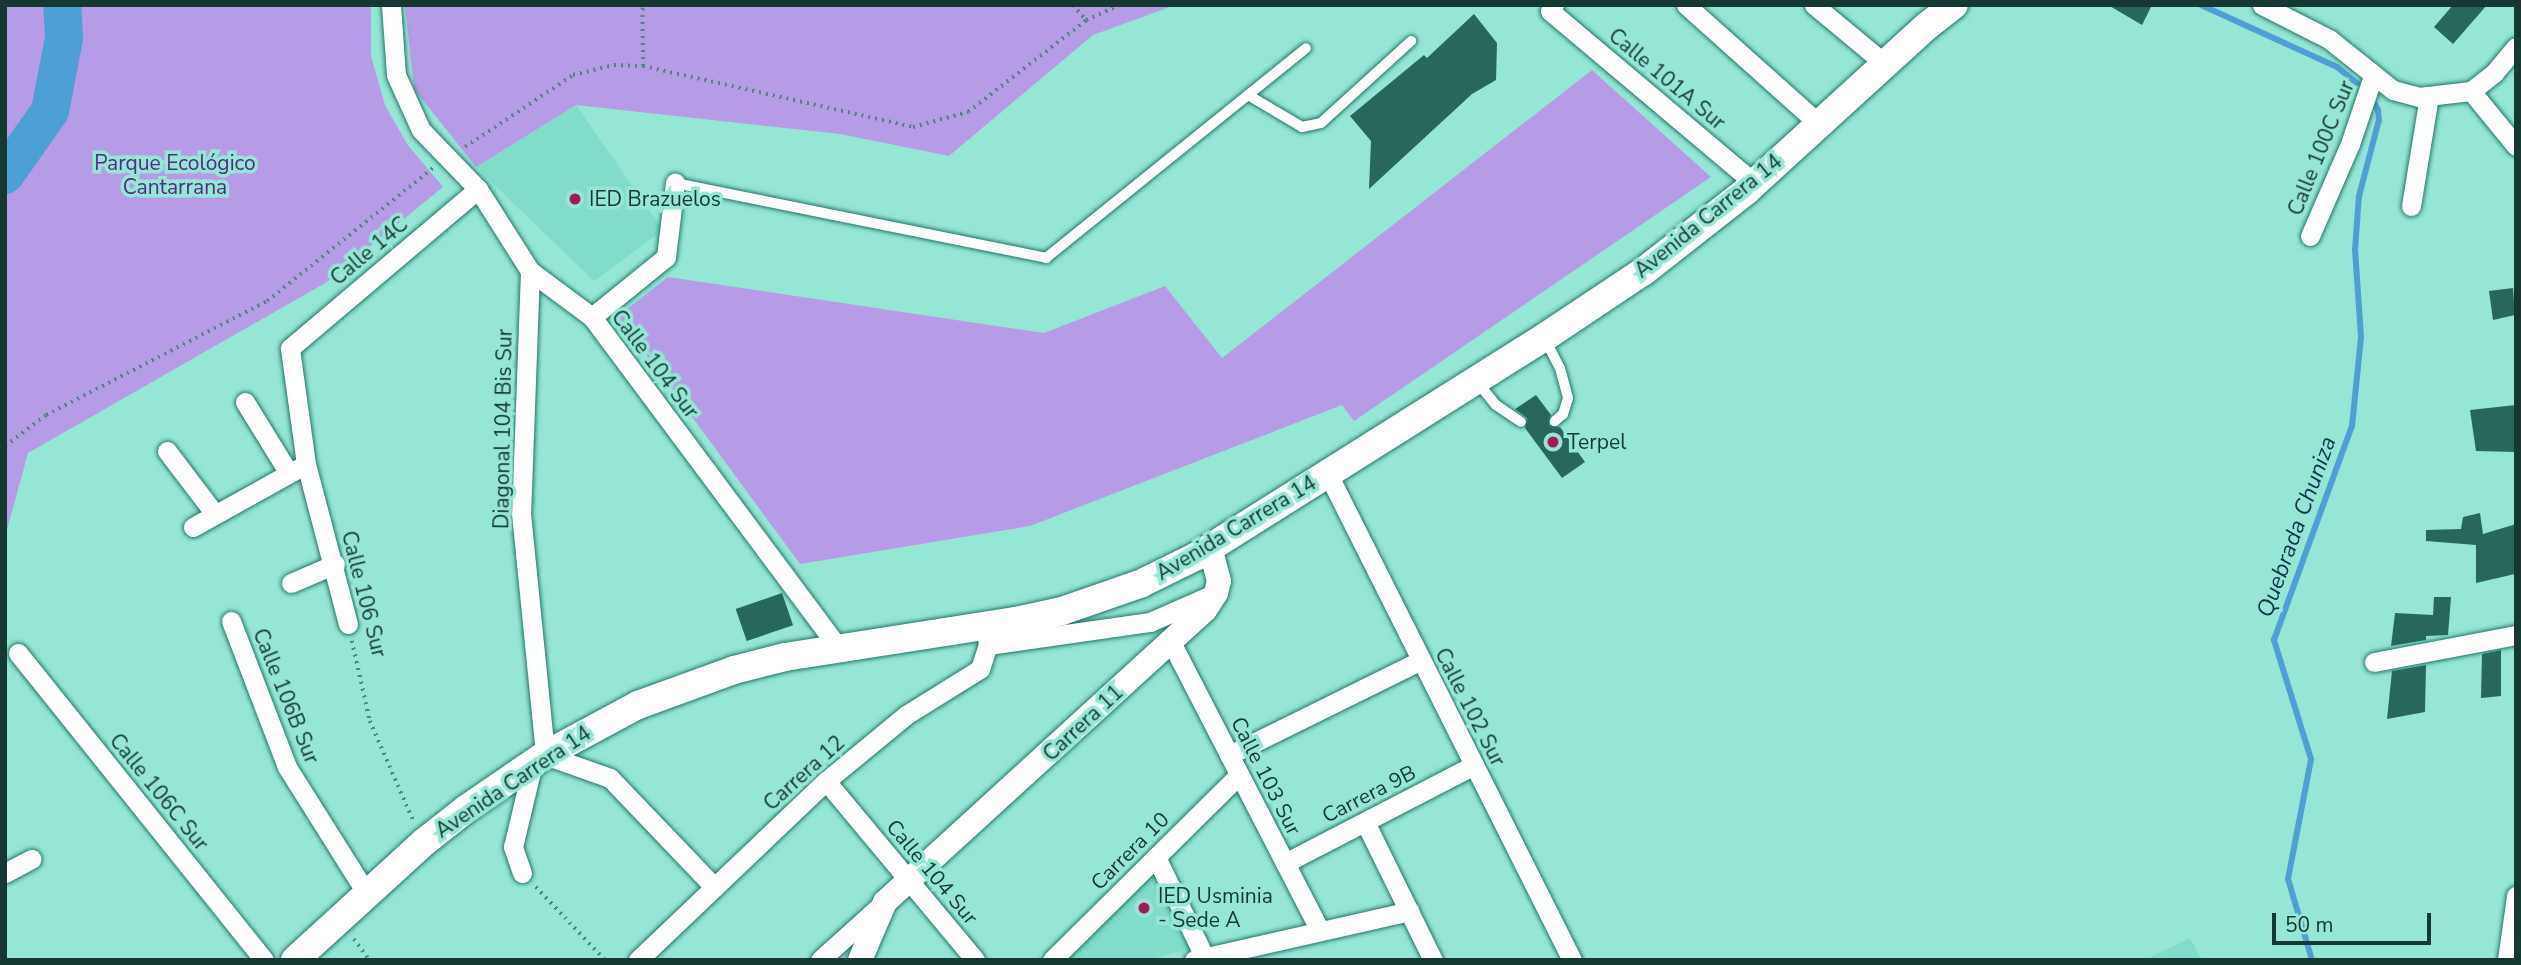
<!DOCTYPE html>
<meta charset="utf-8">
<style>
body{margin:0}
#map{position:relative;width:2521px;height:965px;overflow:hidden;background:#96e6d6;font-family:"Nunito Sans",sans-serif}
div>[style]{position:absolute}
.built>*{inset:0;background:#81dcca}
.green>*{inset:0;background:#b69ce6}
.stream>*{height:6px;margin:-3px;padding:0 3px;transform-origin:3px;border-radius:3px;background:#4e9fd5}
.river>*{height:38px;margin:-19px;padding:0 19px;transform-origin:19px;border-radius:19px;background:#4e9fd5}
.building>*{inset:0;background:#27675c;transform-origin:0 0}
.path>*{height:3.5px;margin-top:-1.75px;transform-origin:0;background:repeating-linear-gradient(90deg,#50877d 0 2px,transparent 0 7px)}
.roads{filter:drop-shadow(0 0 2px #23786a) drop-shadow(0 0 2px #23786a)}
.service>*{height:10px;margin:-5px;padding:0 5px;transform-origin:5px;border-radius:5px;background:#fff}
.minor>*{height:19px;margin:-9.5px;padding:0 9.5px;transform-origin:9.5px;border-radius:9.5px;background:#fff}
.tertiary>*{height:24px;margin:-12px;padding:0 12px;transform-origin:12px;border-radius:12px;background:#fff}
.secondary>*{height:28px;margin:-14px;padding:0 14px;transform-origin:14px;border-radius:14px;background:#fff}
.dots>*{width:19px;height:19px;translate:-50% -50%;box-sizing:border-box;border:4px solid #96e6d6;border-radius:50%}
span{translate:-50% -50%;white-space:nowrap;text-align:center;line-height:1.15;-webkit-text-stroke:7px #96e6d6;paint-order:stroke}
.street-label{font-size:21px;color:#163832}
.park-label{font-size:21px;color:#532b84}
.poi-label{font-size:21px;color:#163832}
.left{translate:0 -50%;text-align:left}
.water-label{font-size:23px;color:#11354b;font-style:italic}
.frame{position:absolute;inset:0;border:7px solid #163832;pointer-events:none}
.scale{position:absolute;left:2272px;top:913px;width:159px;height:32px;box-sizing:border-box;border:4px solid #163832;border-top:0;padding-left:9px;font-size:21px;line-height:24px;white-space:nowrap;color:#163832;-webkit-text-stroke:5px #96e6d6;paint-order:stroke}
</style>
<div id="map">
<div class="built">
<div style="clip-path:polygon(576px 105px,663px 230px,594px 281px,476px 167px)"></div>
<div style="clip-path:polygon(1155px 868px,1191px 949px,1145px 960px,1063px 960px)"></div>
<div style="clip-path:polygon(2190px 938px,2202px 960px,2146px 960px,2147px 959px)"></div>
</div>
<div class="green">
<div style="clip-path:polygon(5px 5px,371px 5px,371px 56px,385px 105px,407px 144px,443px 187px,327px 282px,28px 453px,5px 537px)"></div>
<div style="clip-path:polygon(405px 5px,1175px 5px,1093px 35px,949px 156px,840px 134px,576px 105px,476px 167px,414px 89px)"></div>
<div style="clip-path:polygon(1592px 70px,1711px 177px,1354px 421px,1342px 405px,1030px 526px,800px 564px,618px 316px,668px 277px,1044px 333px,1165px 286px,1222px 358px)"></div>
</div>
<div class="stream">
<div style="left:2201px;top:5px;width:149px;rotate:24.5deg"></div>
<div style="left:2337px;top:67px;width:26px;rotate:39deg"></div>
<div style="left:2312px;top:960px;width:84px;rotate:-106.5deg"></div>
<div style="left:2288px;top:879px;width:122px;rotate:-79.1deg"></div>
<div style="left:2311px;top:759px;width:125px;rotate:-107.3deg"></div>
<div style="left:2274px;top:640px;width:228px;rotate:-70deg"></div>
<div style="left:2352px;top:426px;width:89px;rotate:-84.2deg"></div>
<div style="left:2361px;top:337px;width:87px;rotate:-93.9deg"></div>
<div style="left:2355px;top:250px;width:54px;rotate:-85.8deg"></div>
<div style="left:2359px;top:196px;width:79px;rotate:-75.3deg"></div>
<div style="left:2379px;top:120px;width:10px;rotate:-96deg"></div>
<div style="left:2378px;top:110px;width:13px;rotate:-119deg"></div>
</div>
<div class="river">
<div style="left:5px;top:175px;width:78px;rotate:-54.9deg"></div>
<div style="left:50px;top:111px;width:74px;rotate:-79.1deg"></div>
<div style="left:64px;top:38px;width:33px;rotate:-93deg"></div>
</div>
<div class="building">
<div style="clip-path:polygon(2108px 5px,2152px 5px,2142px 25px)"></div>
<div style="clip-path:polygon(2453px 5px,2487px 5px,2453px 44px,2434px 27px)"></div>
<div style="clip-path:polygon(1474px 14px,1497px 43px,1496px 80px,1472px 94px,1369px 189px,1371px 141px,1350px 116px,1424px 55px,1427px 58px)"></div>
<div style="clip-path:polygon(2513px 288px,2515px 315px,2493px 320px,2489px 291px)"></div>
<div style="clip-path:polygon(1536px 395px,1551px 415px,1549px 425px,1560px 427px,1585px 462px,1562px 478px,1525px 428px,1527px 418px,1515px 409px)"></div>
<div style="clip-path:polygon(2516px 405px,2516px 452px,2476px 451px,2470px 410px)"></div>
<div style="clip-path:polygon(2480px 513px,2483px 534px,2516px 524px,2515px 574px,2476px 583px,2476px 545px,2426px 541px,2426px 530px,2461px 529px,2463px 517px)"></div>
<div style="left:782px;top:593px;width:34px;height:49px;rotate:71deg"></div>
<div style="clip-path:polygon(2434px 597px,2451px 597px,2448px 635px,2426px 636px,2426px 640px,2391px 646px,2395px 613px,2433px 615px)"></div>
<div style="clip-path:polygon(2501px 650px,2501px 696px,2481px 698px,2482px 654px)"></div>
<div style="clip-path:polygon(2426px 665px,2425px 712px,2387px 719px,2392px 671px)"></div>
</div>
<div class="path">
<div style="left:1073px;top:5px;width:18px;rotate:49deg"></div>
<div style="left:643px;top:66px;width:56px;rotate:-91deg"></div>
<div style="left:642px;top:10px;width:6px;rotate:-59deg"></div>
<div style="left:465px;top:147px;width:130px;rotate:-33.7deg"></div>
<div style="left:573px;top:75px;width:42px;rotate:-13.7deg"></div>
<div style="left:614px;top:65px;width:29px;rotate:2deg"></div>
<div style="left:643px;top:66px;width:277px;rotate:12.7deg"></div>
<div style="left:913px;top:127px;width:57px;rotate:-15.3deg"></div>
<div style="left:968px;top:112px;width:150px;rotate:-37.9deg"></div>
<div style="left:1086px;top:20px;width:37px;rotate:-24deg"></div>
<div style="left:5px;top:446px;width:51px;rotate:-37.1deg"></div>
<div style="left:46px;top:415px;width:249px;rotate:-27.3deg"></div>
<div style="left:267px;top:301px;width:213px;rotate:-38.7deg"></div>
<div style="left:352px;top:641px;width:82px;rotate:77.3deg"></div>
<div style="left:370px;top:721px;width:110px;rotate:66.5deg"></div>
<div style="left:536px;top:887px;width:100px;rotate:46.6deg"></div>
<div style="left:354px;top:939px;width:26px;rotate:54deg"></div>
</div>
<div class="roads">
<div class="service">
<div style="left:1248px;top:95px;width:63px;rotate:30.7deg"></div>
<div style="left:1302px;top:127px;width:19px;rotate:-12deg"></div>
<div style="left:1321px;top:123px;width:122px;rotate:-42.3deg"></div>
<div style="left:675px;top:183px;width:379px;rotate:11.4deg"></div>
<div style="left:1046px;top:258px;width:334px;rotate:-38.9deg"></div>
<div style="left:1546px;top:341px;width:30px;rotate:63deg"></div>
<div style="left:1560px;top:368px;width:31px;rotate:75deg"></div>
<div style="left:1568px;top:398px;width:17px;rotate:107deg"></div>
<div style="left:1563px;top:414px;width:11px;rotate:139deg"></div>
<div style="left:1478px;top:383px;width:28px;rotate:51deg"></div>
<div style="left:1496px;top:405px;width:30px;rotate:34deg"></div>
</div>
<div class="minor">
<div style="left:391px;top:5px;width:70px;rotate:85.9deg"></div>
<div style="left:396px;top:75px;width:60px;rotate:65.6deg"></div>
<div style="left:421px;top:130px;width:82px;rotate:46deg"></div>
<div style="left:478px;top:189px;width:97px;rotate:57.6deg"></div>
<div style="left:530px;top:271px;width:77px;rotate:36.6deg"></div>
<div style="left:592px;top:317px;width:412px;rotate:53.3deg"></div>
<div style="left:1554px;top:5px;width:7px;rotate:124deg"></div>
<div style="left:1550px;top:11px;width:267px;rotate:40.1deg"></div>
<div style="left:1686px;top:5px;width:178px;rotate:41.8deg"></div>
<div style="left:1814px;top:5px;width:92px;rotate:39.7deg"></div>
<div style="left:2262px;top:5px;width:75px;rotate:26.9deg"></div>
<div style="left:2329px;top:39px;width:82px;rotate:38.6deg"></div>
<div style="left:2393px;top:90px;width:27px;rotate:15deg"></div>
<div style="left:2419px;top:97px;width:52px;rotate:-6.6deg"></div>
<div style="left:2471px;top:91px;width:29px;rotate:-38deg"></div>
<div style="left:2494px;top:73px;width:34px;rotate:-50deg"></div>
<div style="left:2471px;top:91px;width:71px;rotate:50.7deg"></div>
<div style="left:2411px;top:206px;width:111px;rotate:-80.7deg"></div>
<div style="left:2310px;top:236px;width:100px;rotate:-66.5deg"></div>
<div style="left:2350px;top:144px;width:72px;rotate:-71.3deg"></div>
<div style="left:530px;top:271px;width:242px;rotate:92.1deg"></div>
<div style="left:521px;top:513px;width:243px;rotate:84.3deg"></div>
<div style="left:545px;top:755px;width:69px;rotate:19.5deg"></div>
<div style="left:610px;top:778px;width:151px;rotate:46.3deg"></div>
<div style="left:592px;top:317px;width:95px;rotate:-39deg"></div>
<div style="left:666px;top:257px;width:75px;rotate:-83.1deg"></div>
<div style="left:245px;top:402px;width:82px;rotate:58.4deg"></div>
<div style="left:167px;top:451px;width:78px;rotate:52.8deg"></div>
<div style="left:1328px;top:474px;width:544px;rotate:63.34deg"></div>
<div style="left:193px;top:527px;width:129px;rotate:-29.1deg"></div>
<div style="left:291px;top:583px;width:48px;rotate:-23.4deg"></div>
<div style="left:231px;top:621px;width:156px;rotate:69deg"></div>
<div style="left:287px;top:767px;width:150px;rotate:57.8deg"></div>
<div style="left:348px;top:624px;width:165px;rotate:-104.7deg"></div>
<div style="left:306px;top:464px;width:117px;rotate:-97.9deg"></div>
<div style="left:290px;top:348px;width:246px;rotate:-40.2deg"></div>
<div style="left:1171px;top:642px;width:325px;rotate:62.7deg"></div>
<div style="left:988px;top:645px;width:164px;rotate:-8.1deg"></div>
<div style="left:1150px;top:622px;width:72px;rotate:-23.7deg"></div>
<div style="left:18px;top:653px;width:393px;rotate:51.3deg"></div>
<div style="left:2374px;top:662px;width:145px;rotate:-10.8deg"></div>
<div style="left:1229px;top:755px;width:214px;rotate:-26.3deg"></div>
<div style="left:826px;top:781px;width:233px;rotate:50.2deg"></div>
<div style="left:1365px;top:822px;width:154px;rotate:63.8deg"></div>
<div style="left:1156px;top:857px;width:114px;rotate:64.1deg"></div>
<div style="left:1285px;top:863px;width:213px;rotate:-27.4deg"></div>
<div style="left:5px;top:873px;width:30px;rotate:-28deg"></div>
<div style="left:522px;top:873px;width:28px;rotate:-109deg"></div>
<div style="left:513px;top:847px;width:86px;rotate:-76.6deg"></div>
<div style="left:638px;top:960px;width:260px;rotate:-43.6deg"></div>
<div style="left:826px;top:781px;width:104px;rotate:-39.5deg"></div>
<div style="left:906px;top:715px;width:87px;rotate:-31.9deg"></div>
<div style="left:980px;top:669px;width:25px;rotate:-72deg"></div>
<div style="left:988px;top:645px;width:20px;rotate:-99deg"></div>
<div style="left:820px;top:960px;width:82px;rotate:-42deg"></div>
<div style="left:1052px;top:960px;width:263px;rotate:-44.7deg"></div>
<div style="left:1194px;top:960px;width:221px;rotate:-12.8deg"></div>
<div style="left:2507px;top:960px;width:65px;rotate:-82deg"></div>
</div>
<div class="tertiary">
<div style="left:860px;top:960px;width:63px;rotate:-66.7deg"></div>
<div style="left:885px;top:902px;width:433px;rotate:-42.4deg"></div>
<div style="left:1205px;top:610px;width:20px;rotate:-57deg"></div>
<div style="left:1216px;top:593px;width:12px;rotate:-76deg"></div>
<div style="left:1219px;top:581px;width:34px;rotate:-105deg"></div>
</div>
<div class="secondary">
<div style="left:295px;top:960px;width:173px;rotate:-42.4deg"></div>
<div style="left:423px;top:843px;width:55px;rotate:-38.3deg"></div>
<div style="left:466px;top:809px;width:96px;rotate:-34.4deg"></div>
<div style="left:545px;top:755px;width:106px;rotate:-28.3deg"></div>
<div style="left:638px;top:705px;width:102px;rotate:-20deg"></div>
<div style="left:734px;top:670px;width:53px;rotate:-14.3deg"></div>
<div style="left:785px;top:657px;width:234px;rotate:-8.9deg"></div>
<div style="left:1016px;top:621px;width:47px;rotate:-12.3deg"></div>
<div style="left:1062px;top:611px;width:83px;rotate:-19.1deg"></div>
<div style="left:1140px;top:584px;width:64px;rotate:-26.2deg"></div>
<div style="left:1197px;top:556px;width:411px;rotate:-32.2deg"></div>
<div style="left:1545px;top:337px;width:119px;rotate:-33.7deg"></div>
<div style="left:1644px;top:271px;width:130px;rotate:-38.1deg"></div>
<div style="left:1746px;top:191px;width:245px;rotate:-42.4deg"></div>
<div style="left:1927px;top:26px;width:34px;rotate:-38deg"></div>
</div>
</div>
<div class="dots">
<div style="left:575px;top:199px;background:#a71859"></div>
<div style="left:1553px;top:442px;background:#a71859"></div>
<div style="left:1144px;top:908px;background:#a71859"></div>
</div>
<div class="street-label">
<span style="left:1667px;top:79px;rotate:40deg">Calle 101A Sur</span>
<span style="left:2321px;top:148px;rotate:-68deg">Calle 100C Sur</span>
<span style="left:1708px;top:216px;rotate:-39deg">Avenida Carrera 14</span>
<span style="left:369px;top:251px;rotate:-40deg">Calle 14C</span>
<span style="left:655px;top:364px;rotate:53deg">Calle 104 Sur</span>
<span style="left:503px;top:429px;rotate:-89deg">Diagonal 104 Bis Sur</span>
<span style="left:1236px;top:528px;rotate:-31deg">Avenida Carrera 14</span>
<span style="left:364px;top:594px;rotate:76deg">Calle 106 Sur</span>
<span style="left:286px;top:696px;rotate:68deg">Calle 106B Sur</span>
<span style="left:1470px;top:707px;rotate:63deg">Calle 102 Sur</span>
<span style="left:1083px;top:723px;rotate:-43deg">Carrera 11</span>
<span style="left:804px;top:773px;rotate:-42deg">Carrera 12</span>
<span style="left:1266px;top:776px;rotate:63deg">Calle 103 Sur</span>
<span style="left:513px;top:782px;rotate:-34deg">Avenida Carrera 14</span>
<span style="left:159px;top:792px;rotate:51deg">Calle 106C Sur</span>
<span style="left:1369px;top:794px;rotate:-27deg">Carrera 9B</span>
<span style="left:1130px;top:851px;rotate:-45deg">Carrera 10</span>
<span style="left:932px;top:872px;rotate:50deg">Calle 104 Sur</span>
</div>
<div class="park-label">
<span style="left:175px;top:175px">Parque Ecológico<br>Cantarrana</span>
</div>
<div class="poi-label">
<span class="left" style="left:589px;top:199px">IED Brazuelos</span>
<span class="left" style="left:1567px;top:442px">Terpel</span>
<span class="left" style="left:1158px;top:908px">IED Usminia<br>- Sede A</span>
</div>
<div class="water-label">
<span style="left:2297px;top:527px;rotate:-70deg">Quebrada Chuniza</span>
</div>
<div class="frame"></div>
<div class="scale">50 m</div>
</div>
